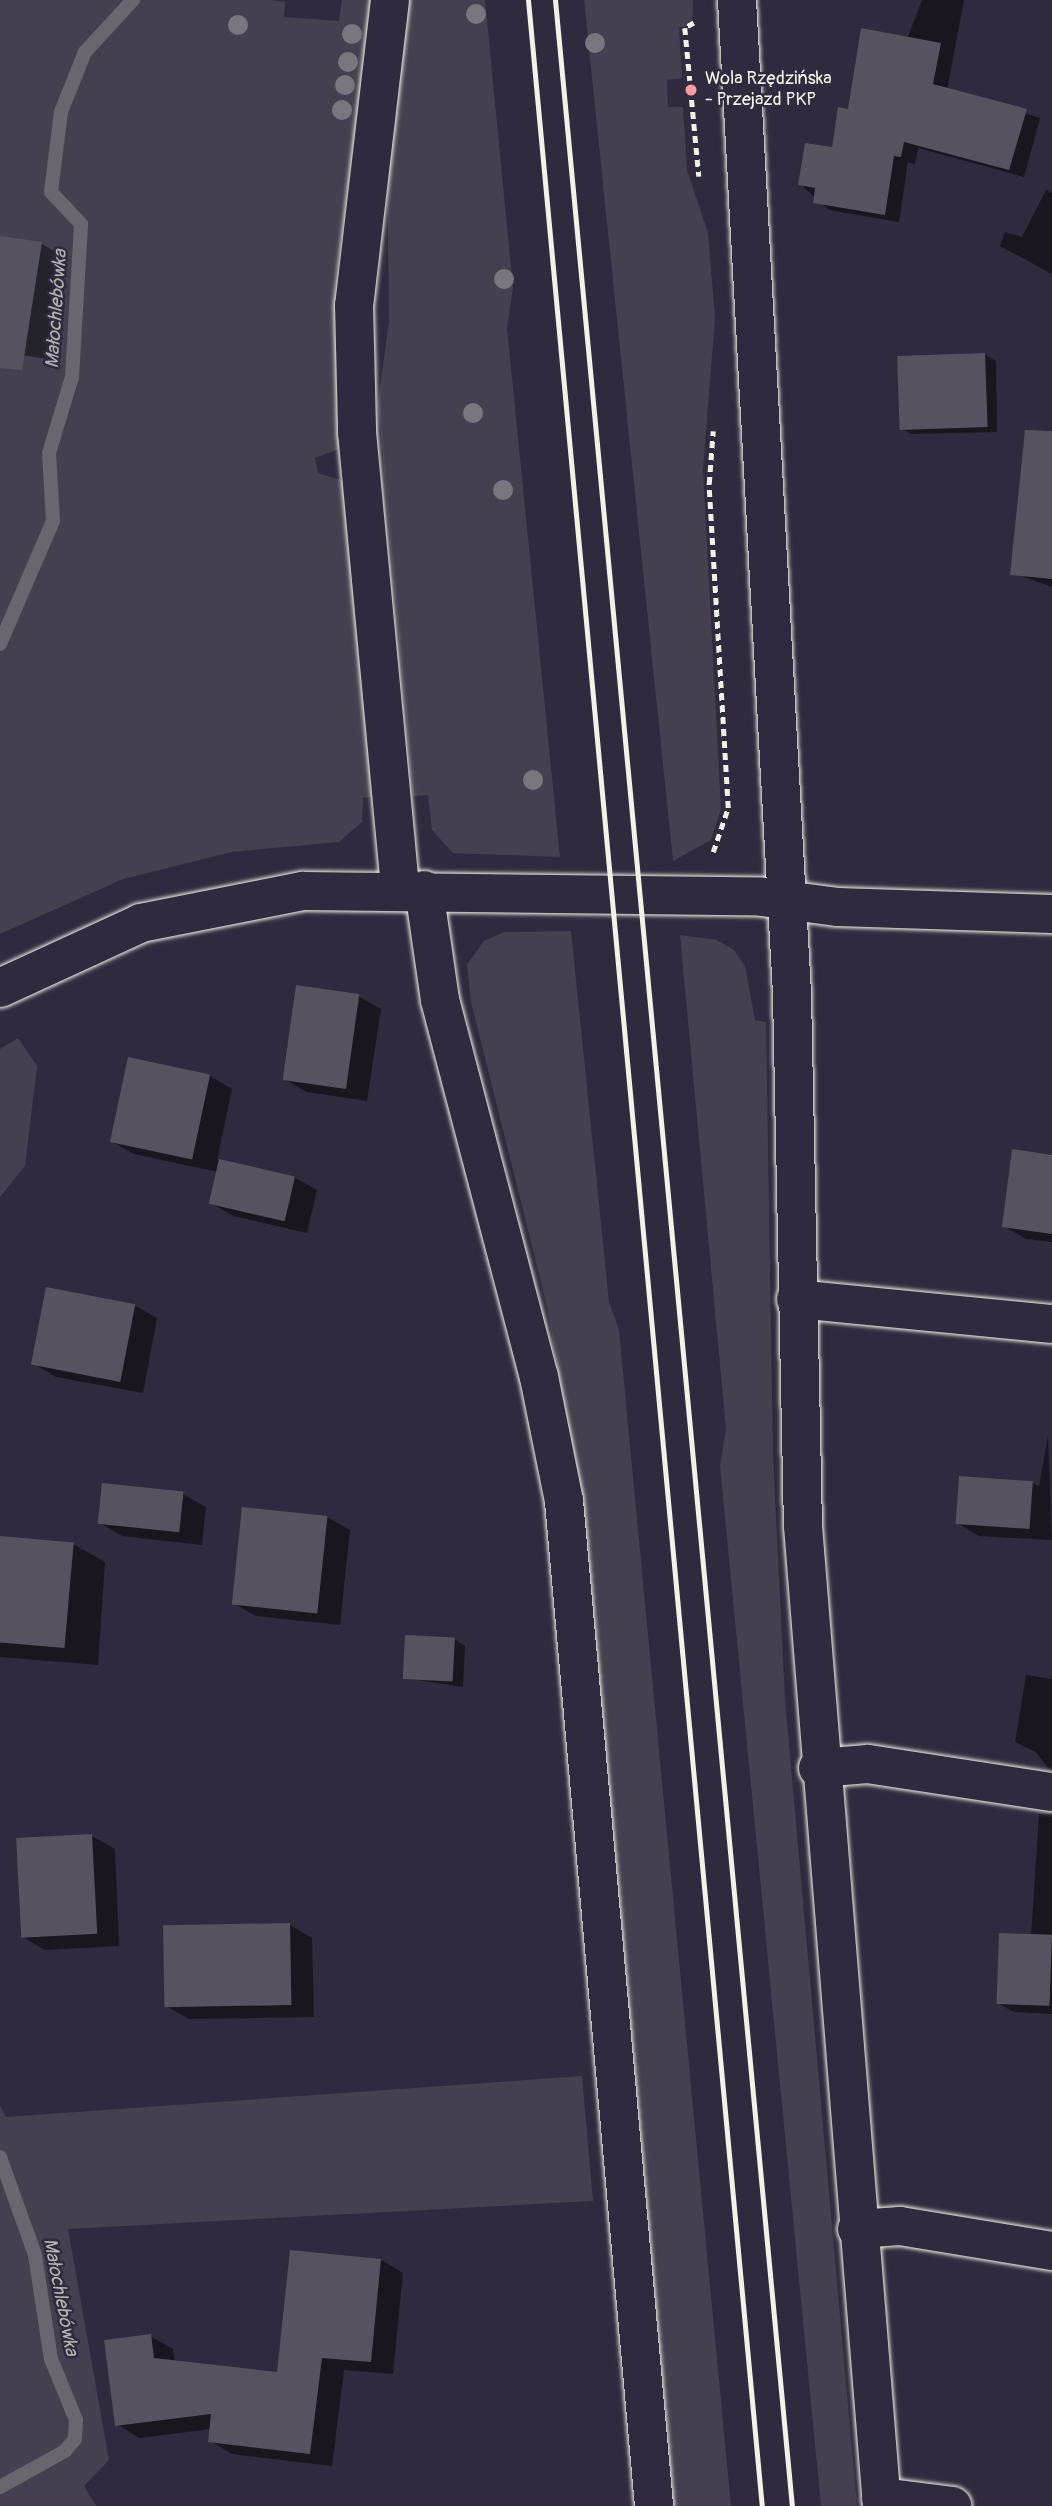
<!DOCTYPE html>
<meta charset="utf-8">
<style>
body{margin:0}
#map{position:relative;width:1052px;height:2506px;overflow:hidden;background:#2f2a3d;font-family:Pangolin,sans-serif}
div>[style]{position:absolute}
.green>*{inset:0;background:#454050}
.shadow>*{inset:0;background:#0007}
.stream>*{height:14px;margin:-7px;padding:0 7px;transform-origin:7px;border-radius:7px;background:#6a6670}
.building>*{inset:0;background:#56525f;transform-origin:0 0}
.path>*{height:4.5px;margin-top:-2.25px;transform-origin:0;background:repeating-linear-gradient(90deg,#f4f1e8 0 7px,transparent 0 12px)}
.roads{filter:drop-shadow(0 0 2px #f4f1e8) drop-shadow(0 0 2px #f4f1e8)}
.minor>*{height:38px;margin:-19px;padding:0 19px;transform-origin:19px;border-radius:19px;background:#2f2a3d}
.rail>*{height:5px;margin:-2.5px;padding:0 2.5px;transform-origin:2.5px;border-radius:2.5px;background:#f4f1e8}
.trees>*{width:20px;height:20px;margin:-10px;border-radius:50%;background:#7a757e}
.dots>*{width:19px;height:19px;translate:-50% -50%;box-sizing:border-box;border:4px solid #2f2a3d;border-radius:50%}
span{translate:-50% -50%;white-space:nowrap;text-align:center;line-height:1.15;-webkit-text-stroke:5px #2f2a3d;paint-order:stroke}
.poi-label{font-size:18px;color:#f4f1e8}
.left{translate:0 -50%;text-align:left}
.water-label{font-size:19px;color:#b6b2b2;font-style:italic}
</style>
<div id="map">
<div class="green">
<div style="clip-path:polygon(0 0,271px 0,285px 2px,284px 17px,339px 21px,342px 0,373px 0,335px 282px,342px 448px,315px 458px,318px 473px,344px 481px,377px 796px,363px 798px,362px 822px,339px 842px,231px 852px,123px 879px,0 934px)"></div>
<div style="clip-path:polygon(409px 0,485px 0,513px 288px,507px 328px,560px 857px,453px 853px,432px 830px,428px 795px,413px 796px,378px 403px,389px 321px,387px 157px)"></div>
<div style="clip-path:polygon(584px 0,693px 0,692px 26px,679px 27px,682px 78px,667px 80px,668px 107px,683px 107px,687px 170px,708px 233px,715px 318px,703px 470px,721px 809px,711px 840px,673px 861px)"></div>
<div style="clip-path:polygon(571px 931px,609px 1302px,619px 1330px,731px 2506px,674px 2506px,585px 1521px,546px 1302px,471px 1002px,467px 965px,484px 941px,504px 932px)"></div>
<div style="clip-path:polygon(680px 935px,717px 940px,734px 950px,745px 966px,755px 1020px,766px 1022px,773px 1457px,785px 1700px,857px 2506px,821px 2506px,720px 1466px,726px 1429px)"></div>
<div style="clip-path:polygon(18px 1038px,37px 1066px,25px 1166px,0 1197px,0 1049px)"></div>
<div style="clip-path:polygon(582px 2076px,593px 2201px,68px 2229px,109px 2460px,84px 2486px,96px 2506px,0 2506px,0 2106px,6px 2117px)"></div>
</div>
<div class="shadow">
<div style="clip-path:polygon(922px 0,964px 0,947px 90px,1040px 118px,1024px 177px,918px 148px,915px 164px,908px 162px,899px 222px,829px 210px,800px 184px,833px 149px,850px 111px,907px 39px)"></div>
<div style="clip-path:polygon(1046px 190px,1052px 193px,1052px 274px,1000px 246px,1005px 232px,1022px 237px)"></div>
<div style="clip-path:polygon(0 241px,42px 244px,64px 257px,48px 359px,0 352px)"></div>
<div style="clip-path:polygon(984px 354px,996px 361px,997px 432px,912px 434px,900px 428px)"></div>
<div style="clip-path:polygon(1052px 470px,1052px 587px,1016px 574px)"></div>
<div style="clip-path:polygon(358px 996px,381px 1009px,367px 1101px,307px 1092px,284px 1079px)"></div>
<div style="clip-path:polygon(129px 1059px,210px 1076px,232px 1089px,217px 1160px,294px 1177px,317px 1190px,307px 1233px,233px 1216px,211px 1203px,218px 1172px,134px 1154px,111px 1141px)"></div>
<div style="clip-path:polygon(1052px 1157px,1052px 1242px,1026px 1239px,1004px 1226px)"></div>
<div style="clip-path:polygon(134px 1305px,157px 1318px,143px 1393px,56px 1377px,34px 1364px)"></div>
<div style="clip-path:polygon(1048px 1436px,1052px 1540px,979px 1536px,957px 1523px,1033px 1483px,1039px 1486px)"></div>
<div style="clip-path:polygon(183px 1494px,206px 1507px,202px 1545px,122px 1536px,100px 1523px)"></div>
<div style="clip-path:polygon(327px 1517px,350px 1530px,340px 1625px,256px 1616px,233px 1603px)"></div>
<div style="clip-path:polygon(0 1538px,73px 1544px,105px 1562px,98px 1665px,0 1657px)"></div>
<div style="clip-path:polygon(454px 1639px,465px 1646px,463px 1687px,404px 1678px)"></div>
<div style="clip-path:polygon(1026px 1675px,1052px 1679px,1052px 1773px,1036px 1752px,1015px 1742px)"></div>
<div style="clip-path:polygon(1039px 1814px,1052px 1814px,1052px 2014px,1014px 2012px,997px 2003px,1031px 1936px)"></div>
<div style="clip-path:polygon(92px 1836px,115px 1849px,119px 1946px,45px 1950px,23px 1937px)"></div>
<div style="clip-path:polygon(290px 1925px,312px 1938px,314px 2017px,189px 2019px,166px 2006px)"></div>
<div style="clip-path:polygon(381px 2260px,403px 2273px,393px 2374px,344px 2370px,332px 2466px,232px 2454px,210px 2441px,211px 2429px,139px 2438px,117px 2424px,150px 2336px,173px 2349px,175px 2362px,279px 2374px)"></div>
</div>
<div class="stream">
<div style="left:0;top:644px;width:134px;rotate:-66.7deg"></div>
<div style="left:53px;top:521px;width:68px;rotate:-93.4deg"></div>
<div style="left:49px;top:453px;width:79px;rotate:-73.2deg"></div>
<div style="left:72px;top:377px;width:153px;rotate:-86.6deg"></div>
<div style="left:81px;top:224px;width:44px;rotate:-133.2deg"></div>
<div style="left:51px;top:192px;width:81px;rotate:-82.9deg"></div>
<div style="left:61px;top:112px;width:65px;rotate:-68.2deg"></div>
<div style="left:85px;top:52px;width:71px;rotate:-47.3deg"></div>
<div style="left:0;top:2157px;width:104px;rotate:70.3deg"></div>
<div style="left:35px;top:2255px;width:105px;rotate:81.3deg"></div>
<div style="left:51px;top:2359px;width:66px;rotate:67.7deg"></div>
<div style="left:76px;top:2420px;width:19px;rotate:93deg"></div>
<div style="left:75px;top:2439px;width:16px;rotate:130deg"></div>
<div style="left:65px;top:2451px;width:74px;rotate:151deg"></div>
</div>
<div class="building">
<div style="clip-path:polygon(861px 28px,941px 43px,933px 84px,1027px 109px,1009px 170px,904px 142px,901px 157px,894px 156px,885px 215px,813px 203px,815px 188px,798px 185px,805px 143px,832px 147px,838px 107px,848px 109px)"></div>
<div style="clip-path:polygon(0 236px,42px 242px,22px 370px,0 368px)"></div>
<div style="left:985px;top:353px;width:74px;height:88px;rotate:88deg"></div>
<div style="clip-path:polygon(1025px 430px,1052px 431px,1052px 579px,1010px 575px)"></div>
<div style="left:296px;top:985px;width:64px;height:96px;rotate:8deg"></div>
<div style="left:128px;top:1057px;width:84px;height:87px;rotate:12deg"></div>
<div style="clip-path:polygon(1012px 1149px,1052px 1155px,1052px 1234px,1002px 1227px)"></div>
<div style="left:219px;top:1159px;width:78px;height:46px;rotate:13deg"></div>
<div style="left:46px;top:1287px;width:91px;height:79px;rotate:11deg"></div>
<div style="left:959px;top:1476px;width:74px;height:48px;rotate:4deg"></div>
<div style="left:102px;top:1483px;width:82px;height:41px;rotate:6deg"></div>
<div style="left:242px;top:1507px;width:86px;height:98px;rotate:6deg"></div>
<div style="left:0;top:1536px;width:74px;height:106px;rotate:5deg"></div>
<div style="left:405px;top:1635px;width:50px;height:44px;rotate:3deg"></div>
<div style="left:92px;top:1834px;width:100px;height:76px;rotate:87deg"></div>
<div style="left:290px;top:1923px;width:82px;height:127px;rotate:89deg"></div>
<div style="left:999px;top:1933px;width:53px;height:71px;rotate:2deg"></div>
<div style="clip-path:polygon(290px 2250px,381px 2259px,371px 2362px,322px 2358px,310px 2454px,208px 2442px,211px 2414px,115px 2426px,104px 2340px,151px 2334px,154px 2358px,277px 2372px)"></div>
</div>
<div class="path">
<div style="left:694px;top:23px;width:10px;rotate:151deg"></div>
<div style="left:685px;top:28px;width:149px;rotate:84.6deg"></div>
<div style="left:713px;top:852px;width:46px;rotate:-71.2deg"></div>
<div style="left:728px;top:808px;width:325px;rotate:-93.4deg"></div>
<div style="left:709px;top:484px;width:53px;rotate:-85.7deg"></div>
</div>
<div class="roads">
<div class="minor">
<div style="left:390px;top:0;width:307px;rotate:96.7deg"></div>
<div style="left:354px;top:305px;width:127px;rotate:88.6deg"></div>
<div style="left:357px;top:432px;width:459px;rotate:84.6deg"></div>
<div style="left:737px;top:0;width:996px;rotate:86.83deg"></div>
<div style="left:792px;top:994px;width:532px;rotate:88.82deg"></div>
<div style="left:803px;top:1526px;width:983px;rotate:85.39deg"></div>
<div style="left:424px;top:890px;width:111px;rotate:81.7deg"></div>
<div style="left:440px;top:1000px;width:390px;rotate:75.3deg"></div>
<div style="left:539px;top:1377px;width:126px;rotate:78.6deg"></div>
<div style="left:564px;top:1501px;width:1009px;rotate:84.88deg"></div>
<div style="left:0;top:988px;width:155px;rotate:-24.7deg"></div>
<div style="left:141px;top:923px;width:165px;rotate:-11.2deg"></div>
<div style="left:303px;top:891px;width:459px;rotate:0.7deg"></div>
<div style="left:762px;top:897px;width:77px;rotate:7.5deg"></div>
<div style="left:838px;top:907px;width:214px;rotate:1.9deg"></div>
<div style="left:796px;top:1299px;width:257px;rotate:5.6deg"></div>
<div style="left:818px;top:1768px;width:50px;rotate:-4.6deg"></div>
<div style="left:868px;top:1764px;width:186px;rotate:8.7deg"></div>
<div style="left:857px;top:2229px;width:43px;rotate:-4deg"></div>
<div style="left:900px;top:2226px;width:154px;rotate:9.3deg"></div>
<div style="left:881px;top:2497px;width:72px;rotate:7.2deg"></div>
</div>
</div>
<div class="rail">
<div style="left:528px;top:0;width:2517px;rotate:84.67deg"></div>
<div style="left:555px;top:0;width:2517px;rotate:84.6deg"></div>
</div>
<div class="trees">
<div style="left:476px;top:14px"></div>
<div style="left:238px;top:25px"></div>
<div style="left:352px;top:34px"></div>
<div style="left:595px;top:43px"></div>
<div style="left:348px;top:62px"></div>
<div style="left:345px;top:85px"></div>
<div style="left:342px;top:110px"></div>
<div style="left:504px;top:279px"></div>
<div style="left:473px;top:413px"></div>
<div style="left:503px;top:490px"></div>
<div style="left:533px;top:780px"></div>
</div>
<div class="dots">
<div style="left:691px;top:90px;background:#ff9aa2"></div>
</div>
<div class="poi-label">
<span class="left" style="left:705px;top:90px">Wola Rzędzińska<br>- Przejazd PKP</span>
</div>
<div class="water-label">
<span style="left:57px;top:309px;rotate:-86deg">Małochlebówka</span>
<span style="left:60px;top:2297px;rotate:79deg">Małochlebówka</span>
</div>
</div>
